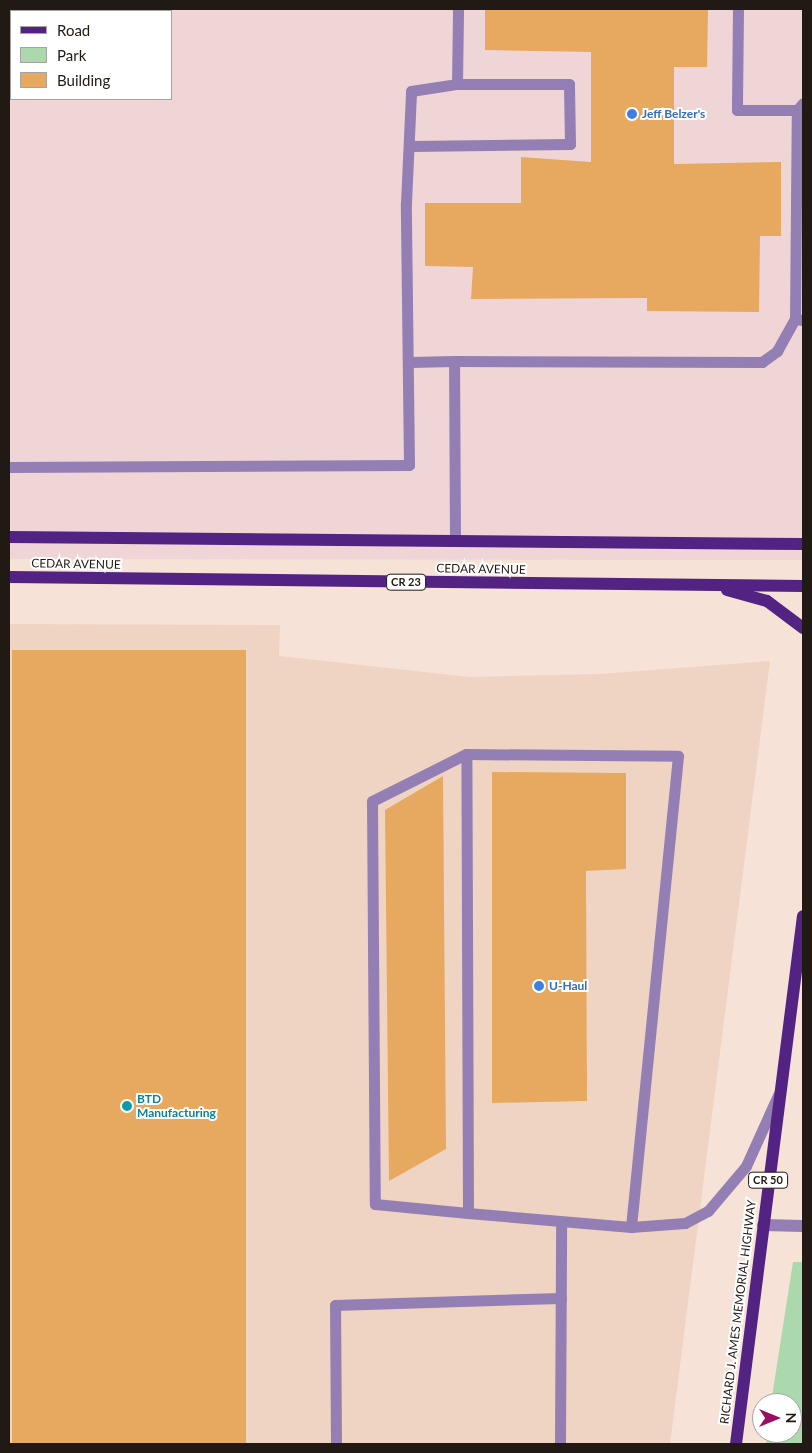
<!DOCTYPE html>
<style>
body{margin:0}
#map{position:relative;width:812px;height:1453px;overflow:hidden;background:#f6e2d6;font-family:Lato,sans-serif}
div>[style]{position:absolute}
.commercial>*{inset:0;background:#f0d5d7}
.built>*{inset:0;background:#efd4c4}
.green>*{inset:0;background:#abd8ad}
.building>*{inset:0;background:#e7a95f;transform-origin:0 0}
.service>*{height:11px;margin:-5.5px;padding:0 5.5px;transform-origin:5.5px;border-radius:5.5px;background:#937fb3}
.minor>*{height:12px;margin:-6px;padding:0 6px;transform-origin:6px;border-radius:6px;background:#937fb3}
.primary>*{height:12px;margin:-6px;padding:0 6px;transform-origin:6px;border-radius:6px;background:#522382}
.dots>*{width:14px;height:14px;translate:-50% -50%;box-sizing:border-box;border:2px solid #fff;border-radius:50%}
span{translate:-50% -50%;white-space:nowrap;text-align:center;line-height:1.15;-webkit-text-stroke:4px #fff;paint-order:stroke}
.shield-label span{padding:1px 4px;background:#fff;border:1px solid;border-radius:4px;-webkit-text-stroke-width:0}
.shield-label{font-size:11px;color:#201914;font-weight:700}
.shop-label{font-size:12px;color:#366cbe;font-weight:700}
.left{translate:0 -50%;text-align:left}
.street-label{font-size:12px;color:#201914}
.culture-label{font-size:12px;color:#0d838f;font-weight:700}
.frame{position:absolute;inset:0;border:10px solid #201914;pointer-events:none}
.legend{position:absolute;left:10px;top:10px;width:162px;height:90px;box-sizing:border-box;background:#fff;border:1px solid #a6a3a1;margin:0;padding:6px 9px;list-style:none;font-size:15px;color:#201914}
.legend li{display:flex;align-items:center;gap:10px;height:25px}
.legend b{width:25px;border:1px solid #a6a3a1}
.north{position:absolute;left:752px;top:1393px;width:50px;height:50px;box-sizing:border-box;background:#fff;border:1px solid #a6a3a1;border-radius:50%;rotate:90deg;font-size:14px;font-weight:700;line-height:20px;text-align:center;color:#201914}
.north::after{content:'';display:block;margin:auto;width:18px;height:22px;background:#990e60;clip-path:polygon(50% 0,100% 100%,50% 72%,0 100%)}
</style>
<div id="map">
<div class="commercial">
<div style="clip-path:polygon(evenodd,9px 9px,803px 9px,803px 560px,9px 559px,9px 9px,11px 11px,171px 11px,171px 99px,11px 99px,11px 11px)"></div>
</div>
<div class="built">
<div style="clip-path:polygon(9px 624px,280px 625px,279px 656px,470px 677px,600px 674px,770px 661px,670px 1444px,9px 1444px)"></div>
</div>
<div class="green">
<div style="clip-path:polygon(793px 1262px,803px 1262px,803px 1444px,766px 1444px,768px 1433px,792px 1433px,792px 1403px,771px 1403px)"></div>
</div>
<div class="building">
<div style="clip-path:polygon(485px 9px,708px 9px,707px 67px,674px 67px,674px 164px,781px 162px,781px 236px,760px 236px,759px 312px,647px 311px,647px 298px,471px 299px,473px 267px,425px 266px,425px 203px,521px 203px,521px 157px,591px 162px,591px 52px,485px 50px)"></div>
<div style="left:246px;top:650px;width:794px;height:234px;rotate:90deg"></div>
<div style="clip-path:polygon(492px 772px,626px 773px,626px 869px,586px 871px,587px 1101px,492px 1103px)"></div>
<div style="clip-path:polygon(443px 776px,446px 1149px,389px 1181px,385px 810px)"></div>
</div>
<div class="service">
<div style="left:738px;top:9px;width:101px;rotate:90.6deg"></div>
<div style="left:737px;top:110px;width:60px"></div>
<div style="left:143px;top:11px;width:3px;rotate:-45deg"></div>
<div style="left:9px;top:85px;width:2px"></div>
<div style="left:411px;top:146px;width:159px;rotate:-0.7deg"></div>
<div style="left:570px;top:144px;width:60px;rotate:-91deg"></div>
<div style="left:569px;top:84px;width:112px;rotate:180deg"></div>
<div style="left:457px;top:84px;width:75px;rotate:-89.2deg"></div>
<div style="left:795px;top:319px;width:209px;rotate:-89.5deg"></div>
<div style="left:797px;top:110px;width:9px;rotate:-49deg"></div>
<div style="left:410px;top:362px;width:44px;rotate:-1.3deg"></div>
<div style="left:9px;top:467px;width:400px;rotate:-0.3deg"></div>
<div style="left:409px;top:465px;width:262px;rotate:-90.7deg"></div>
<div style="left:406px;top:203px;width:112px;rotate:-87.4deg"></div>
<div style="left:411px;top:91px;width:47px;rotate:-8.7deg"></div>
<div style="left:455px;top:541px;width:180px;rotate:-90.3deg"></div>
<div style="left:454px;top:361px;width:308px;rotate:0.2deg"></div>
<div style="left:762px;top:362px;width:19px;rotate:-36deg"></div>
<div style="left:777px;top:351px;width:37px;rotate:-61deg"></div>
<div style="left:795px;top:319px;width:8px;rotate:7deg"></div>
<div style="left:466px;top:754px;width:212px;rotate:0.5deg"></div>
<div style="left:678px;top:756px;width:473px;rotate:95.7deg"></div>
<div style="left:631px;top:1227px;width:164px;rotate:-175.1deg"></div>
<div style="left:468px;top:1213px;width:459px;rotate:-90.2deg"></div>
<div style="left:466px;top:754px;width:105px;rotate:153.4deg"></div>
<div style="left:372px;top:801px;width:403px;rotate:89.6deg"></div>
<div style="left:375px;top:1204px;width:93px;rotate:5.5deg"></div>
<div style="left:631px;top:1227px;width:54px;rotate:-4.2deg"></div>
<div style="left:685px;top:1223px;width:26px;rotate:-28deg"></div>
<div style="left:708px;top:1211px;width:59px;rotate:-49.8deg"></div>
<div style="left:746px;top:1166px;width:78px;rotate:-65.7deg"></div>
<div style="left:336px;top:1444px;width:139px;rotate:-90.4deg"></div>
<div style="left:335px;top:1305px;width:226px;rotate:-1.8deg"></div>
<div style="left:560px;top:1444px;width:222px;rotate:-89.7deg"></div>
</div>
<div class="minor">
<div style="left:763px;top:1225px;width:40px;rotate:1.4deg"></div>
</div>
<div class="primary">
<div style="left:9px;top:537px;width:794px;rotate:0.51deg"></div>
<div style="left:9px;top:577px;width:794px;rotate:0.65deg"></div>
<div style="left:727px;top:590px;width:41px;rotate:15.4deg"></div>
<div style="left:767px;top:601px;width:45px;rotate:36.9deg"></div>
<div style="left:736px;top:1444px;width:532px;rotate:-82.77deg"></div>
</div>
<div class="dots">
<div style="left:632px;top:114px;background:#3f7fe0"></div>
<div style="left:539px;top:986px;background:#3f7fe0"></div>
<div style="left:127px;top:1106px;background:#0f9aa8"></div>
</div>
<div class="shield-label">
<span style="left:406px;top:582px">CR 23</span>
<span style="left:768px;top:1180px">CR 50</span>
</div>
<div class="shop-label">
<span class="left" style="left:642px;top:114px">Jeff Belzer's</span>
<span class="left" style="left:549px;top:986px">U-Haul</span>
</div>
<div class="street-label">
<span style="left:76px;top:564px;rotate:1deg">CEDAR AVENUE</span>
<span style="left:481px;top:569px;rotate:1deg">CEDAR AVENUE</span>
<span style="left:738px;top:1312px;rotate:-83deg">RICHARD J. AMES MEMORIAL HIGHWAY</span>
</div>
<div class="culture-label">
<span class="left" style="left:137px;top:1106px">BTD<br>Manufacturing</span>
</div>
<div class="frame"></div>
<ul class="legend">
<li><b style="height:6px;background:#522382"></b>Road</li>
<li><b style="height:14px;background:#abd8ad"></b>Park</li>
<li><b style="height:14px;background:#e7a95f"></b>Building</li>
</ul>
<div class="north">N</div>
</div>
